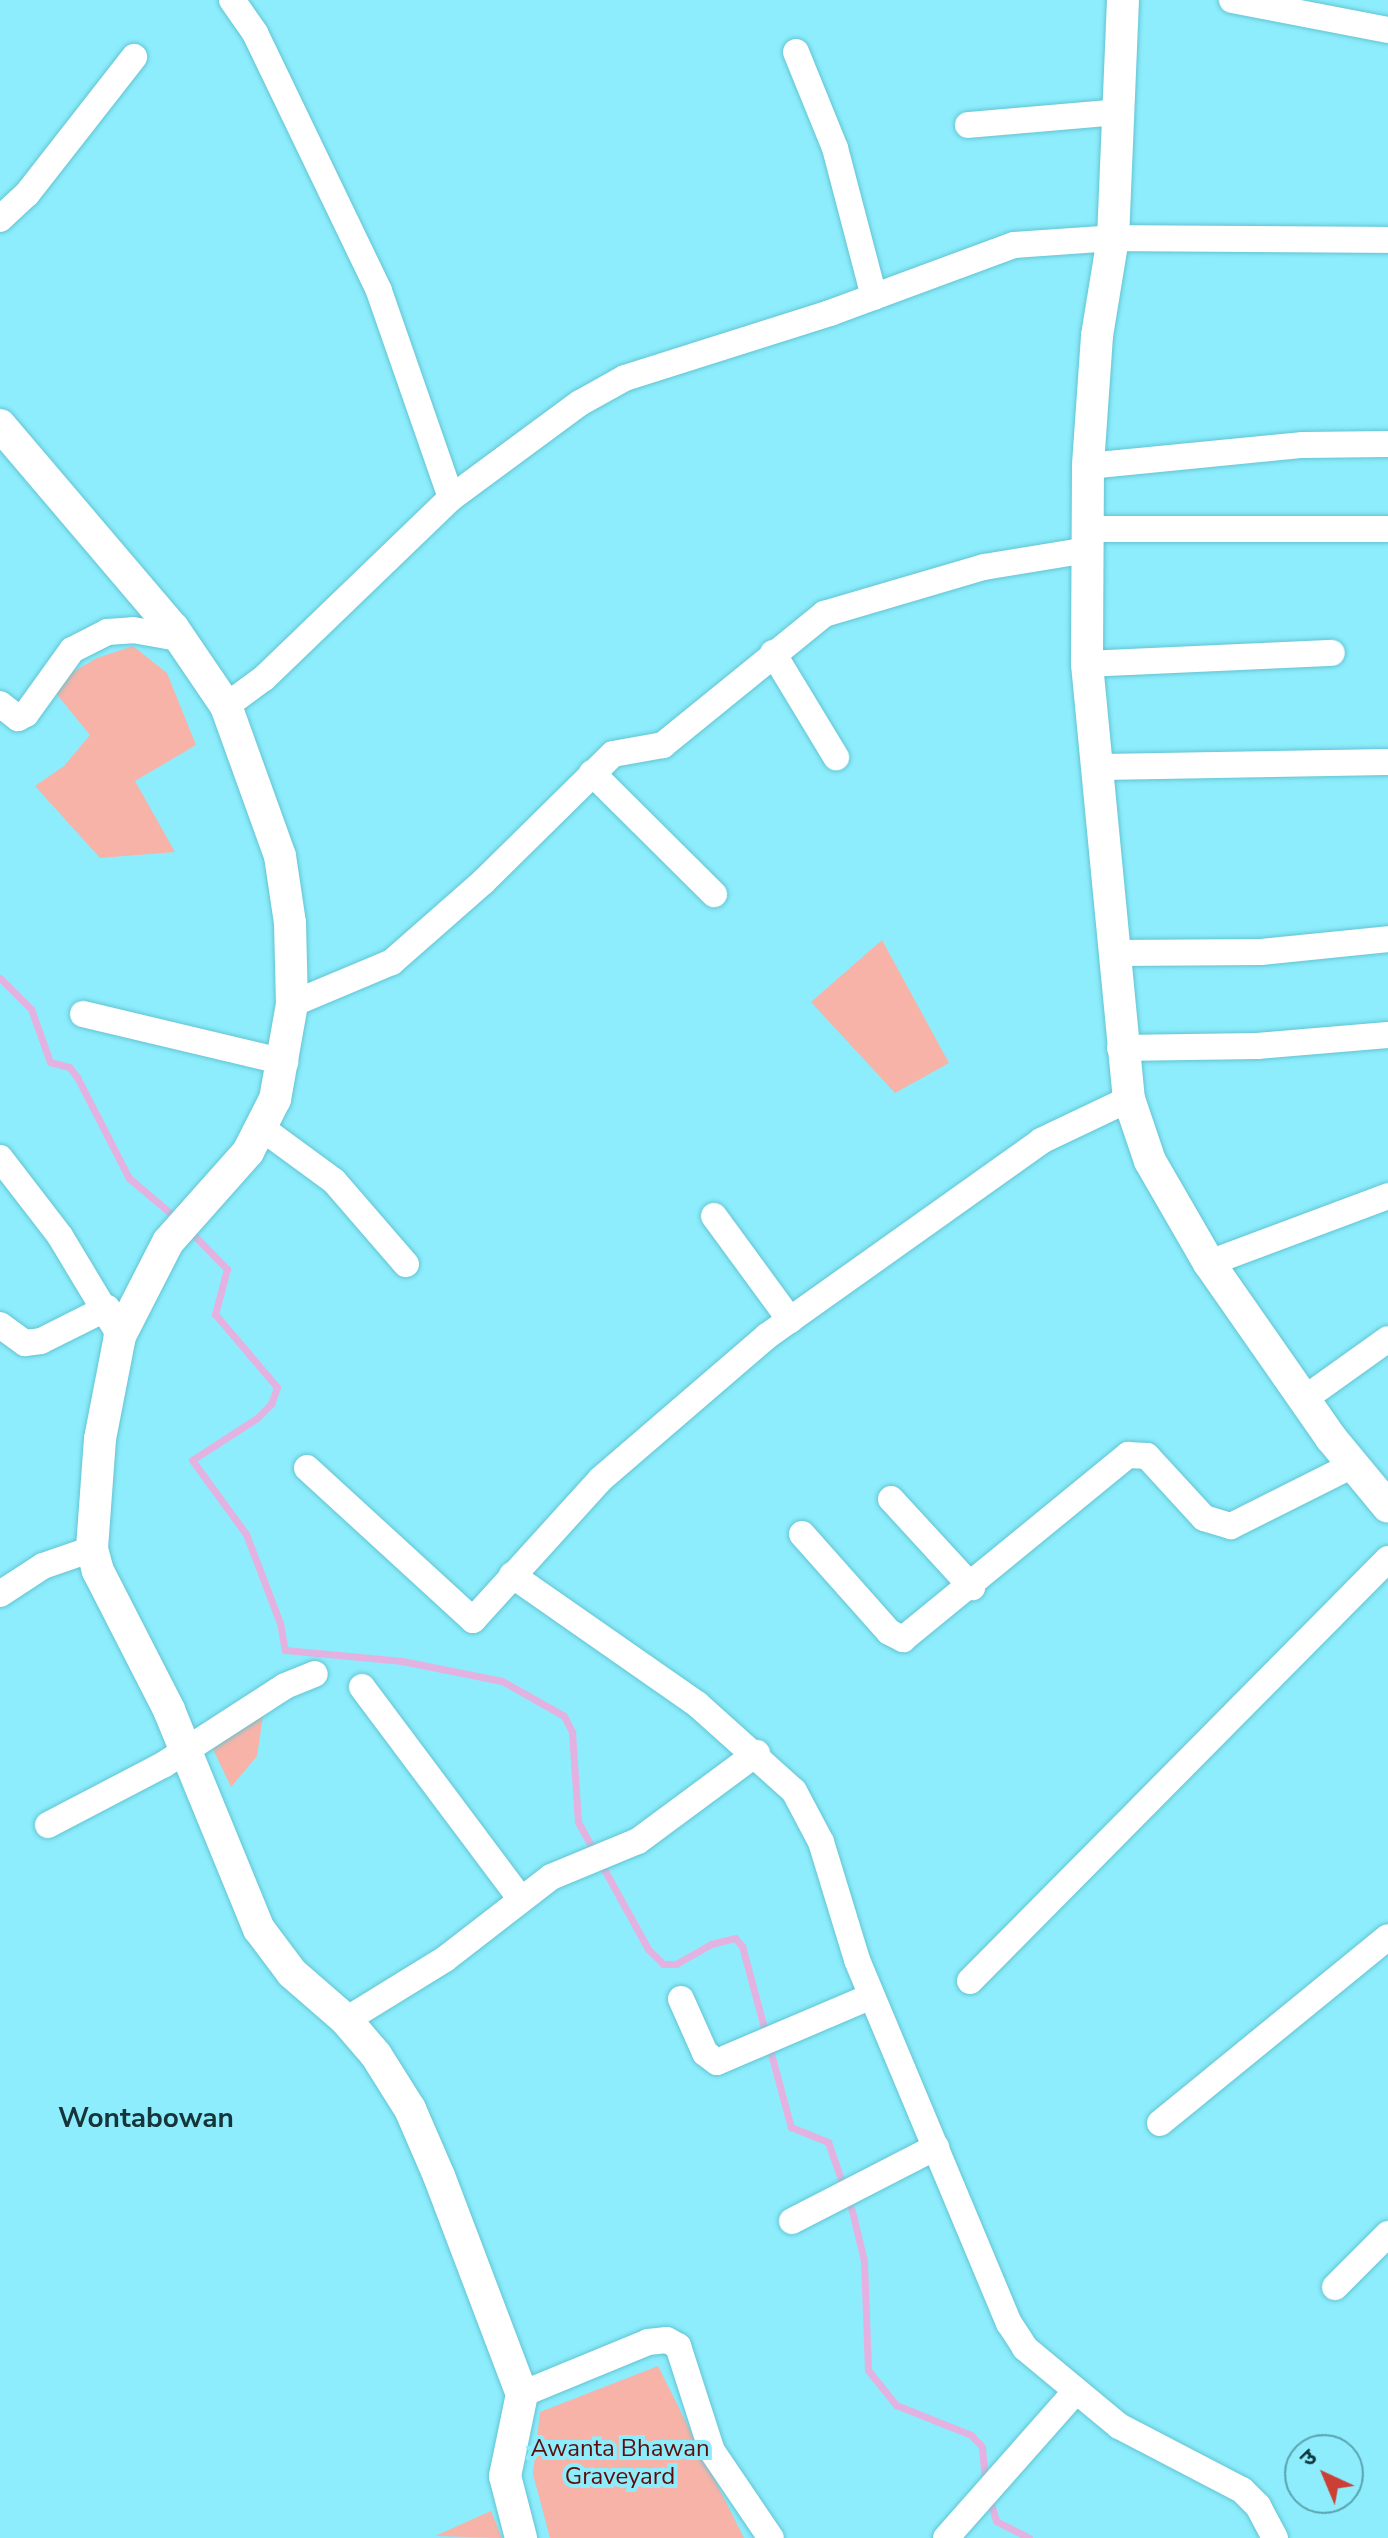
<!DOCTYPE html>
<meta charset="utf-8">
<style>
body{margin:0}
#map{position:relative;width:1388px;height:2538px;overflow:hidden;background:#8dedfc;font-family:"Nunito Sans","Noto Sans Devanagari",sans-serif}
div>[style]{position:absolute}
.green>*{inset:0;background:#f7b3a8}
.stream>*{height:7px;margin:-3.5px;padding:0 3.5px;transform-origin:3.5px;border-radius:3.5px;background:#e4b2e0}
.roads{filter:drop-shadow(0 0 2px #63c4d3) drop-shadow(0 0 2px #63c4d3)}
.minor>*{height:26px;margin:-13px;padding:0 13px;transform-origin:13px;border-radius:13px;background:#fff}
.tertiary>*{height:32px;margin:-16px;padding:0 16px;transform-origin:16px;border-radius:16px;background:#fff}
span{translate:-50% -50%;white-space:nowrap;text-align:center;line-height:1.15;-webkit-text-stroke:8px #8dedfc;paint-order:stroke}
.park-label{font-size:24px;color:#5e0d0a}
.quarter-label{font-size:28px;color:#16353a;font-weight:700}
.north{position:absolute;left:1284px;top:2434px;width:80px;height:80px;box-sizing:border-box;background:#8dedfc;border:2px solid #59a4b0;border-radius:50%;rotate:316deg;font-size:22px;font-weight:700;line-height:32px;text-align:center;color:#0c373d}
.north::after{content:'';display:block;margin:auto;width:28px;height:36px;background:#cc3f34;clip-path:polygon(50% 0,100% 100%,50% 72%,0 100%)}
</style>
<div id="map">
<div class="green">
<div style="clip-path:polygon(133px 646px,167px 673px,196px 745px,135px 781px,175px 852px,100px 858px,35px 786px,64px 766px,90px 735px,54px 691px,66px 676px,97px 658px)"></div>
<div style="clip-path:polygon(882px 940px,949px 1063px,895px 1093px,811px 1002px)"></div>
<div style="clip-path:polygon(264px 1709px,257px 1756px,231px 1787px,213px 1749px)"></div>
<div style="clip-path:polygon(658px 2366px,744px 2538px,550px 2538px,533px 2474px,540px 2412px)"></div>
<div style="clip-path:polygon(491px 2511px,502px 2538px,435px 2536px)"></div>
</div>
<div class="stream">
<div style="left:0;top:978px;width:44px;rotate:45deg"></div>
<div style="left:31px;top:1009px;width:56px;rotate:70.3deg"></div>
<div style="left:50px;top:1062px;width:20px;rotate:15deg"></div>
<div style="left:69px;top:1067px;width:13px;rotate:51deg"></div>
<div style="left:77px;top:1077px;width:114px;rotate:62.8deg"></div>
<div style="left:129px;top:1178px;width:62px;rotate:40.4deg"></div>
<div style="left:188px;top:1229px;width:56px;rotate:45.7deg"></div>
<div style="left:227px;top:1269px;width:47px;rotate:104.9deg"></div>
<div style="left:215px;top:1314px;width:96px;rotate:49.7deg"></div>
<div style="left:277px;top:1387px;width:18px;rotate:109deg"></div>
<div style="left:271px;top:1404px;width:20px;rotate:135deg"></div>
<div style="left:257px;top:1418px;width:77px;rotate:147.1deg"></div>
<div style="left:192px;top:1460px;width:92px;rotate:53.9deg"></div>
<div style="left:246px;top:1534px;width:95px;rotate:69.1deg"></div>
<div style="left:280px;top:1623px;width:27px;rotate:80deg"></div>
<div style="left:285px;top:1650px;width:118px;rotate:5.4deg"></div>
<div style="left:402px;top:1661px;width:102px;rotate:11.3deg"></div>
<div style="left:502px;top:1681px;width:71px;rotate:29.4deg"></div>
<div style="left:564px;top:1716px;width:18px;rotate:63deg"></div>
<div style="left:572px;top:1732px;width:90px;rotate:86.2deg"></div>
<div style="left:578px;top:1822px;width:145px;rotate:61.1deg"></div>
<div style="left:648px;top:1949px;width:21px;rotate:45deg"></div>
<div style="left:663px;top:1964px;width:13px"></div>
<div style="left:676px;top:1964px;width:40px;rotate:-29.7deg"></div>
<div style="left:711px;top:1944px;width:25px;rotate:-14deg"></div>
<div style="left:735px;top:1938px;width:11px;rotate:49deg"></div>
<div style="left:742px;top:1946px;width:188px;rotate:74.9deg"></div>
<div style="left:791px;top:2127px;width:40px;rotate:22deg"></div>
<div style="left:828px;top:2142px;width:73px;rotate:70.8deg"></div>
<div style="left:852px;top:2211px;width:51px;rotate:76.5deg"></div>
<div style="left:864px;top:2261px;width:109px;rotate:87.9deg"></div>
<div style="left:868px;top:2370px;width:45px;rotate:51.3deg"></div>
<div style="left:896px;top:2405px;width:81px;rotate:21.8deg"></div>
<div style="left:971px;top:2435px;width:16px;rotate:47deg"></div>
<div style="left:982px;top:2447px;width:38px;rotate:85deg"></div>
<div style="left:990px;top:2500px;width:22px;rotate:74deg"></div>
<div style="left:996px;top:2521px;width:37px;rotate:27deg"></div>
</div>
<div class="roads">
<div class="minor">
<div style="left:232px;top:0;width:40px;rotate:55.1deg"></div>
<div style="left:255px;top:33px;width:286px;rotate:64.3deg"></div>
<div style="left:379px;top:291px;width:219px;rotate:70.8deg"></div>
<div style="left:1232px;top:0;width:159px;rotate:10.9deg"></div>
<div style="left:796px;top:52px;width:104px;rotate:67.9deg"></div>
<div style="left:835px;top:148px;width:154px;rotate:75.3deg"></div>
<div style="left:968px;top:125px;width:152px;rotate:-4.9deg"></div>
<div style="left:0;top:219px;width:37px;rotate:-43deg"></div>
<div style="left:27px;top:194px;width:174px;rotate:-52deg"></div>
<div style="left:1088px;top:466px;width:216px;rotate:-5.6deg"></div>
<div style="left:1303px;top:445px;width:85px;rotate:-0.7deg"></div>
<div style="left:1087px;top:529px;width:301px"></div>
<div style="left:773px;top:653px;width:122px;rotate:58.8deg"></div>
<div style="left:1087px;top:664px;width:245px;rotate:-2.6deg"></div>
<div style="left:0;top:704px;width:23px;rotate:38deg"></div>
<div style="left:18px;top:718px;width:9px;rotate:-27deg"></div>
<div style="left:26px;top:714px;width:79px;rotate:-54.3deg"></div>
<div style="left:72px;top:650px;width:39px;rotate:-27deg"></div>
<div style="left:107px;top:632px;width:26px;rotate:-4deg"></div>
<div style="left:133px;top:630px;width:47px;rotate:9.9deg"></div>
<div style="left:226px;top:706px;width:47px;rotate:-36.4deg"></div>
<div style="left:264px;top:678px;width:260px;rotate:-43.9deg"></div>
<div style="left:451px;top:498px;width:160px;rotate:-36.4deg"></div>
<div style="left:580px;top:403px;width:51px;rotate:-29.1deg"></div>
<div style="left:625px;top:378px;width:215px;rotate:-17.6deg"></div>
<div style="left:830px;top:313px;width:196px;rotate:-20.3deg"></div>
<div style="left:1014px;top:245px;width:99px;rotate:-4deg"></div>
<div style="left:1113px;top:238px;width:275px;rotate:0.4deg"></div>
<div style="left:1101px;top:767px;width:287px;rotate:-1deg"></div>
<div style="left:592px;top:773px;width:172px;rotate:44.8deg"></div>
<div style="left:1114px;top:953px;width:147px;rotate:-0.4deg"></div>
<div style="left:1261px;top:952px;width:128px;rotate:-5.8deg"></div>
<div style="left:292px;top:1004px;width:108px;rotate:-22.8deg"></div>
<div style="left:392px;top:962px;width:121px;rotate:-41.3deg"></div>
<div style="left:483px;top:882px;width:182px;rotate:-44.6deg"></div>
<div style="left:613px;top:754px;width:51px;rotate:-10.2deg"></div>
<div style="left:663px;top:745px;width:208px;rotate:-39.1deg"></div>
<div style="left:824px;top:614px;width:167px;rotate:-16.4deg"></div>
<div style="left:984px;top:567px;width:105px;rotate:-9.3deg"></div>
<div style="left:83px;top:1014px;width:208px;rotate:13.4deg"></div>
<div style="left:1120px;top:1048px;width:137px;rotate:-0.8deg"></div>
<div style="left:1257px;top:1046px;width:131px;rotate:-4.8deg"></div>
<div style="left:263px;top:1129px;width:88px;rotate:36.2deg"></div>
<div style="left:334px;top:1181px;width:110px;rotate:49.1deg"></div>
<div style="left:0;top:1158px;width:98px;rotate:52.4deg"></div>
<div style="left:60px;top:1236px;width:117px;rotate:59deg"></div>
<div style="left:714px;top:1216px;width:129px;rotate:53.8deg"></div>
<div style="left:1209px;top:1263px;width:191px;rotate:-20.5deg"></div>
<div style="left:0;top:1325px;width:31px;rotate:36deg"></div>
<div style="left:25px;top:1343px;width:16px;rotate:-7deg"></div>
<div style="left:41px;top:1341px;width:74px;rotate:-26.6deg"></div>
<div style="left:1304px;top:1399px;width:103px;rotate:-35.5deg"></div>
<div style="left:307px;top:1468px;width:225px;rotate:42.5deg"></div>
<div style="left:473px;top:1620px;width:190px;rotate:-47.8deg"></div>
<div style="left:601px;top:1479px;width:219px;rotate:-40.7deg"></div>
<div style="left:767px;top:1336px;width:336px;rotate:-35.4deg"></div>
<div style="left:1041px;top:1141px;width:98px;rotate:-25.5deg"></div>
<div style="left:891px;top:1499px;width:120px;rotate:47.4deg"></div>
<div style="left:802px;top:1534px;width:131px;rotate:48.4deg"></div>
<div style="left:889px;top:1632px;width:16px;rotate:27deg"></div>
<div style="left:903px;top:1639px;width:291px;rotate:-39.3deg"></div>
<div style="left:1128px;top:1455px;width:19px;rotate:3deg"></div>
<div style="left:1147px;top:1456px;width:84px;rotate:47.4deg"></div>
<div style="left:1204px;top:1518px;width:28px;rotate:17deg"></div>
<div style="left:1231px;top:1526px;width:134px;rotate:-26.6deg"></div>
<div style="left:512px;top:1575px;width:226px;rotate:34.9deg"></div>
<div style="left:697px;top:1704px;width:130px;rotate:41.9deg"></div>
<div style="left:794px;top:1791px;width:58px;rotate:62.1deg"></div>
<div style="left:821px;top:1842px;width:123px;rotate:73deg"></div>
<div style="left:857px;top:1960px;width:394px;rotate:67.3deg"></div>
<div style="left:1009px;top:2323px;width:30px;rotate:57deg"></div>
<div style="left:1025px;top:2348px;width:122px;rotate:39.7deg"></div>
<div style="left:1119px;top:2426px;width:139px;rotate:27.5deg"></div>
<div style="left:1242px;top:2490px;width:23px;rotate:45deg"></div>
<div style="left:1258px;top:2506px;width:36px;rotate:62deg"></div>
<div style="left:0;top:1594px;width:51px;rotate:-33.1deg"></div>
<div style="left:43px;top:1566px;width:52px;rotate:-19.1deg"></div>
<div style="left:362px;top:1687px;width:264px;rotate:53.2deg"></div>
<div style="left:48px;top:1825px;width:130px;rotate:-27.6deg"></div>
<div style="left:163px;top:1765px;width:145px;rotate:-32.9deg"></div>
<div style="left:285px;top:1686px;width:32px;rotate:-22deg"></div>
<div style="left:970px;top:1981px;width:594px;rotate:-45.27deg"></div>
<div style="left:681px;top:1999px;width:59px;rotate:66deg"></div>
<div style="left:705px;top:2053px;width:15px;rotate:37deg"></div>
<div style="left:717px;top:2062px;width:168px;rotate:-23.1deg"></div>
<div style="left:346px;top:2020px;width:116px;rotate:-31.6deg"></div>
<div style="left:445px;top:1959px;width:134px;rotate:-37.7deg"></div>
<div style="left:551px;top:1877px;width:94px;rotate:-22.5deg"></div>
<div style="left:638px;top:1841px;width:148px;rotate:-36.5deg"></div>
<div style="left:1160px;top:2123px;width:294px;rotate:-39.2deg"></div>
<div style="left:792px;top:2221px;width:162px;rotate:-27.2deg"></div>
<div style="left:1335px;top:2287px;width:75px;rotate:-45deg"></div>
<div style="left:522px;top:2394px;width:136px;rotate:-22.4deg"></div>
<div style="left:648px;top:2342px;width:19px;rotate:-6deg"></div>
<div style="left:667px;top:2340px;width:13px;rotate:29deg"></div>
<div style="left:678px;top:2346px;width:110px;rotate:72.1deg"></div>
<div style="left:712px;top:2451px;width:105px;rotate:55.9deg"></div>
<div style="left:946px;top:2538px;width:195px;rotate:-48.5deg"></div>
</div>
<div class="tertiary">
<div style="left:1123px;top:0;width:238px;rotate:92.4deg"></div>
<div style="left:1113px;top:238px;width:99px;rotate:99.3deg"></div>
<div style="left:1097px;top:336px;width:130px;rotate:94deg"></div>
<div style="left:1088px;top:466px;width:198px;rotate:90.3deg"></div>
<div style="left:1087px;top:664px;width:437px;rotate:84.5deg"></div>
<div style="left:1129px;top:1099px;width:65px;rotate:71.3deg"></div>
<div style="left:1150px;top:1161px;width:118px;rotate:60deg"></div>
<div style="left:1209px;top:1263px;width:213px;rotate:55.1deg"></div>
<div style="left:1331px;top:1438px;width:89px;rotate:50.4deg"></div>
<div style="left:0;top:425px;width:267px;rotate:49.6deg"></div>
<div style="left:173px;top:628px;width:94px;rotate:55.8deg"></div>
<div style="left:226px;top:706px;width:159px;rotate:70.2deg"></div>
<div style="left:280px;top:856px;width:68px;rotate:81.5deg"></div>
<div style="left:290px;top:923px;width:81px;rotate:88.6deg"></div>
<div style="left:292px;top:1004px;width:97px;rotate:100.1deg"></div>
<div style="left:275px;top:1099px;width:59px;rotate:117deg"></div>
<div style="left:248px;top:1152px;width:120px;rotate:131.6deg"></div>
<div style="left:168px;top:1242px;width:106px;rotate:117.1deg"></div>
<div style="left:120px;top:1336px;width:105px;rotate:101deg"></div>
<div style="left:100px;top:1439px;width:110px;rotate:94.2deg"></div>
<div style="left:92px;top:1549px;width:23px;rotate:75deg"></div>
<div style="left:98px;top:1571px;width:156px;rotate:62.9deg"></div>
<div style="left:169px;top:1710px;width:237px;rotate:67.7deg"></div>
<div style="left:259px;top:1929px;width:55px;rotate:53.1deg"></div>
<div style="left:292px;top:1973px;width:72px;rotate:41deg"></div>
<div style="left:346px;top:2020px;width:46px;rotate:49.4deg"></div>
<div style="left:376px;top:2055px;width:64px;rotate:57.8deg"></div>
<div style="left:410px;top:2109px;width:73px;rotate:66.6deg"></div>
<div style="left:439px;top:2176px;width:233px;rotate:69.2deg"></div>
<div style="left:522px;top:2394px;width:84px;rotate:101.7deg"></div>
<div style="left:505px;top:2476px;width:64px;rotate:75.5deg"></div>
</div>
</div>
<div class="park-label">
<span style="left:620px;top:2463px">Awanta Bhawan<br>Graveyard</span>
</div>
<div class="quarter-label">
<span style="left:146px;top:2118px">Wontabowan</span>
</div>
<div class="north">उ</div>
</div>
